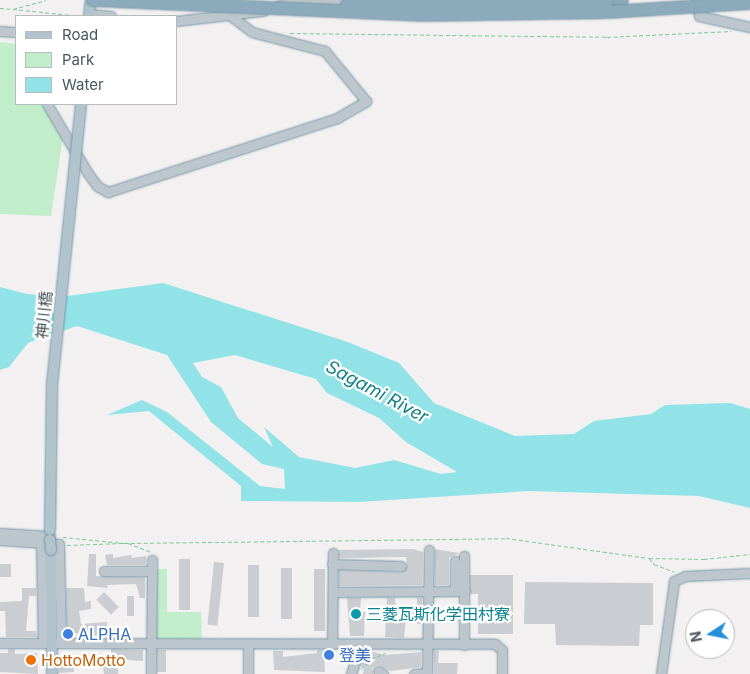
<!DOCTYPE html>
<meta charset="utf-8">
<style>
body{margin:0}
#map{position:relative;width:750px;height:674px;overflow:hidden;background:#f2f0f0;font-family:Inter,"Noto Sans JP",sans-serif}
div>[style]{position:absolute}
.green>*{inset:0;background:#c1edcb}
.water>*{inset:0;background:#91e3e7}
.building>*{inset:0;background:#caced2;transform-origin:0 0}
.path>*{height:1px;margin-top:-0.5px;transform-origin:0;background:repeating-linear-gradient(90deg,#7bc996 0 4px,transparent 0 6.5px)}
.roads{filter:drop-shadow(0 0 1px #7695a7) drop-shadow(0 0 1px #7695a7)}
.minor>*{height:9px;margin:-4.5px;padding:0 4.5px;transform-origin:4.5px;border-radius:4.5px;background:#bcc6cc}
.major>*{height:10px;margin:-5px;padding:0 5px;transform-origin:5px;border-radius:5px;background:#b1c4cd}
.highway>*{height:12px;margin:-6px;padding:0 6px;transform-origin:6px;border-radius:6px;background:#8baabc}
.bridges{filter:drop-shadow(0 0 1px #7695a7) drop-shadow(0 0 1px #7695a7)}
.major-bridge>*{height:10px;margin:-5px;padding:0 5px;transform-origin:5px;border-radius:5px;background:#b1c4cd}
.highway-bridge>*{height:12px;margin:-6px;padding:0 6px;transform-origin:6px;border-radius:6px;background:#8baabc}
.dots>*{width:14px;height:14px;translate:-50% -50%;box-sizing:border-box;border:2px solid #fff;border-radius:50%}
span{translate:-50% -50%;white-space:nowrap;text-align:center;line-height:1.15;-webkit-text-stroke:4.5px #fff;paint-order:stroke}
.street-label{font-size:16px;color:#49565c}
.culture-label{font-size:16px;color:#0d838f}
.left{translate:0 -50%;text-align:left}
.shop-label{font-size:16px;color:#366cbe}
.food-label{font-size:16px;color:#c56008}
.water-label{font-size:18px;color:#148187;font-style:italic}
.legend{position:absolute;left:15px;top:15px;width:162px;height:90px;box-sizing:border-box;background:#fff;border:1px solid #b6bbbe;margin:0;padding:6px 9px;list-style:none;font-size:15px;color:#49565c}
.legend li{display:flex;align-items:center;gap:10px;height:25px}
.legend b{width:25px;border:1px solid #b6bbbe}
.north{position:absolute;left:685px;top:609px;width:50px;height:50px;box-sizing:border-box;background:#fff;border:1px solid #b6bbbe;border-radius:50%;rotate:259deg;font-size:14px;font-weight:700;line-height:20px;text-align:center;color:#49565c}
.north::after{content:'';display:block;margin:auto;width:18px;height:22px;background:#2490d9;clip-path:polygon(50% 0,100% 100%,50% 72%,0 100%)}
</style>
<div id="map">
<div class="green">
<div style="clip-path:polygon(0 42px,16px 44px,16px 104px,44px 104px,63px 137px,51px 216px,0 214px)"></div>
<div style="clip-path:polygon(156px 569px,167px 569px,167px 612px,201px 612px,202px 640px,157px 640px)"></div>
</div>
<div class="water">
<div style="clip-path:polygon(evenodd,163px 283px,348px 342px,399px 363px,434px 403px,515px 436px,574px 434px,594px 421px,651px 414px,665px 405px,730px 403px,750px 409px,750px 508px,699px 496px,528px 491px,359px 502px,241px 501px,241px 486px,149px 411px,107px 415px,142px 400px,167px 412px,260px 486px,285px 489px,284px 469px,262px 464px,211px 422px,167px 355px,77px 326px,28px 343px,9px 367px,0 370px,0 287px,27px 294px,60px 297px,163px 283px,235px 355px,316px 379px,327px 393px,379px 418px,406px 442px,457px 472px,441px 474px,394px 460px,355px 468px,299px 457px,264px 427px,273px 447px,238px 418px,221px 387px,202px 377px,193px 363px,235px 355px)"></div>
</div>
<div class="building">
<div style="clip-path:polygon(413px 549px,423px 552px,422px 585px,339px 586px,339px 570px,401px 572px,407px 566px,406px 557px,339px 558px,339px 550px)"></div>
<div style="clip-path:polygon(435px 549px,459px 553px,449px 558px,449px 585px,435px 585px)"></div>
<div style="clip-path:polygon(89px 554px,96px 554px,96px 576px,145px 577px,145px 598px,140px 598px,136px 584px,107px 585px,108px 588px,87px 586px)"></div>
<div style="clip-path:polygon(113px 554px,113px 558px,131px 555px,132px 558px,146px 556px,146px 565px,107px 565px,105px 555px)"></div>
<div style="left:179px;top:559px;width:11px;height:51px"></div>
<div style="left:214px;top:562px;width:10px;height:63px;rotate:6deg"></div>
<div style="left:0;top:564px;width:11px;height:13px"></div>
<div style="left:248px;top:565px;width:11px;height:52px"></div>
<div style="left:281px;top:568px;width:11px;height:51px"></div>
<div style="left:314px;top:569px;width:11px;height:62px"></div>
<div style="clip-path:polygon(470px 575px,513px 575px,513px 634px,478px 634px,478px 594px,470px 594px)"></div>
<div style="clip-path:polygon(525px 582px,653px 583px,653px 625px,640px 625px,639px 646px,556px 645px,555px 624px,524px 624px)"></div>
<div style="clip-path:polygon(22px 588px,36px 588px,36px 596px,29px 596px,26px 631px,36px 631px,37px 637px,6px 637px,5px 611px,0 611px,0 602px,22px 601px)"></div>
<div style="clip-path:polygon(66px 588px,84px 588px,85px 602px,91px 601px,91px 609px,79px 611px,81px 624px,107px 622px,108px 637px,73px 633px,73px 637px,67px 637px)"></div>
<div style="left:104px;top:592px;width:21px;height:11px;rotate:45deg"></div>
<div style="left:127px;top:596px;width:7px;height:20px"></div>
<div style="clip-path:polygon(347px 598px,361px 598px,360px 612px,365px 612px,364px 636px,350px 636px)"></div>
<div style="clip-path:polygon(387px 598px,395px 598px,396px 617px,406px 617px,404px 638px,385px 637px)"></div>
<div style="clip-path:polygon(417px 598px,422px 598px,422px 624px,417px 624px,417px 614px,408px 614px,408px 605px,417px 605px)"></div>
<div style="clip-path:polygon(8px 649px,15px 649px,15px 654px,37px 653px,38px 674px,0 672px,0 653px,8px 653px)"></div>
<div style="clip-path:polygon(111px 649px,143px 650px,143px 661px,117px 659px,118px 674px,104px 674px,103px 665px,96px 665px,96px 658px,111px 658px)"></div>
<div style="left:157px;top:650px;width:9px;height:22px"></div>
<div style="clip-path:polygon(317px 650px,324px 650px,325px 672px,274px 670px,273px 651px,283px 651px,283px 657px,317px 653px)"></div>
<div style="clip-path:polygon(366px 650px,385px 655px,421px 652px,421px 667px,391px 671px,378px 665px,372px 668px,373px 674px,363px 674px,364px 667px,360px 666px)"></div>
<div style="clip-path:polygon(434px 650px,439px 651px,438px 663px,458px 663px,457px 674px,434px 674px)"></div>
<div style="clip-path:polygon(65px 657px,74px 657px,74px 672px,59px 673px,59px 660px,65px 660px)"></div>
</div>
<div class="path">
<div style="left:0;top:8px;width:13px;rotate:4deg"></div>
<div style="left:13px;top:9px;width:34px;rotate:-15deg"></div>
<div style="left:13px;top:9px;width:68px;rotate:5.9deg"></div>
<div style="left:290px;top:33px;width:317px;rotate:0.7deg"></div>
<div style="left:607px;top:37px;width:124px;rotate:-2.8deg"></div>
<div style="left:63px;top:537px;width:61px;rotate:5.6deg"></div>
<div style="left:124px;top:543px;width:382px;rotate:-0.7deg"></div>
<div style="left:506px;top:538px;width:144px;rotate:8deg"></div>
<div style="left:649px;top:558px;width:55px;rotate:1deg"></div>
<div style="left:704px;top:559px;width:46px;rotate:-6.2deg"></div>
<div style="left:128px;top:543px;width:25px;rotate:21deg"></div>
<div style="left:67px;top:545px;width:56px;rotate:-2deg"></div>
<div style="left:649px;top:558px;width:8px;rotate:50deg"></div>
<div style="left:654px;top:564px;width:22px;rotate:21deg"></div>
<div style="left:361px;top:669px;width:14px;rotate:-45deg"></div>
<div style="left:371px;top:659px;width:16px;rotate:-22deg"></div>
</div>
<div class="roads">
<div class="minor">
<div style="left:301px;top:0;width:52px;rotate:1.1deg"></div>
<div style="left:696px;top:0;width:16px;rotate:79deg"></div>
<div style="left:699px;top:16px;width:52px;rotate:12.2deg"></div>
<div style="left:278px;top:6px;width:19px;rotate:-18deg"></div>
<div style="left:89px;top:14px;width:22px;rotate:5deg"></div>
<div style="left:176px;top:21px;width:88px;rotate:-6.6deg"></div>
<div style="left:0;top:31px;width:16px;rotate:4deg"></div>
<div style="left:47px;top:104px;width:79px;rotate:59.5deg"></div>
<div style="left:87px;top:172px;width:17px;rotate:54deg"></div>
<div style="left:97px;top:186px;width:13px;rotate:29deg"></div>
<div style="left:108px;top:192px;width:241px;rotate:-17.9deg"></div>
<div style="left:337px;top:118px;width:34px;rotate:-30deg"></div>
<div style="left:366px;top:101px;width:65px;rotate:-129.4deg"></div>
<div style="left:325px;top:51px;width:75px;rotate:-165.4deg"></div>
<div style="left:252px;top:32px;width:25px;rotate:-143deg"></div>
<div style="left:0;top:533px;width:50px;rotate:3.4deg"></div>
<div style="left:0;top:540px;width:59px;rotate:3.9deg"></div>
<div style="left:59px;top:544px;width:99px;rotate:88.8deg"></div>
<div style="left:41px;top:543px;width:100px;rotate:88.9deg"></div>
<div style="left:464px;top:556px;width:89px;rotate:90deg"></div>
<div style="left:332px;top:564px;width:69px;rotate:1.7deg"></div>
<div style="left:104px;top:571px;width:48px"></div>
<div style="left:152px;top:571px;width:103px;rotate:90.6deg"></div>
<div style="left:152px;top:571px;width:11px;rotate:-90deg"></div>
<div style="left:455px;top:591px;width:30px;rotate:-90deg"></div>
<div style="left:333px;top:592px;width:132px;rotate:-0.4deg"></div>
<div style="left:0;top:643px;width:495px;rotate:0.1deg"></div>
<div style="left:495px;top:644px;width:9px;rotate:41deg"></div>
<div style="left:502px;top:650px;width:24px;rotate:90deg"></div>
<div style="left:332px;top:644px;width:91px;rotate:-89.4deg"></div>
<div style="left:378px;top:671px;width:6px;rotate:31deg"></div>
<div style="left:248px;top:674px;width:30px;rotate:-90deg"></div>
<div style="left:351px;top:674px;width:32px;rotate:-72deg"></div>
<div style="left:414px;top:674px;width:13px;rotate:-4deg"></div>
<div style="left:427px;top:674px;width:124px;rotate:-89.1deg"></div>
<div style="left:661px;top:674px;width:94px;rotate:-82deg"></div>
<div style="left:674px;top:581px;width:12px;rotate:-24deg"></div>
<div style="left:685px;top:576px;width:65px;rotate:-2.6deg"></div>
</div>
<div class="major">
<div style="left:89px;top:16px;width:16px;rotate:-83deg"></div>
<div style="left:51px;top:550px;width:124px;rotate:89.5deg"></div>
</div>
<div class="highway">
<div style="left:607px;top:1px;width:15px;rotate:-4deg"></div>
</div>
</div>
<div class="bridges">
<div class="major-bridge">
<div style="left:50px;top:530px;width:145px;rotate:-89.2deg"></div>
<div style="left:52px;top:385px;width:282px;rotate:-84.1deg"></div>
<div style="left:50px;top:540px;width:10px;rotate:84deg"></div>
</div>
<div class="highway-bridge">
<div style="left:93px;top:0;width:331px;rotate:2.6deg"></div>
<div style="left:424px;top:15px;width:184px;rotate:-0.9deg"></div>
<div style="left:608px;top:12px;width:142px;rotate:-3.6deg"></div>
<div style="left:347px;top:5px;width:260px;rotate:-0.9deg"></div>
</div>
</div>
<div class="dots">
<div style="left:356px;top:614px;background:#0f9aa8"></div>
<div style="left:68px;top:634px;background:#3f7fe0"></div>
<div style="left:329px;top:655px;background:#3f7fe0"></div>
<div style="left:31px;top:660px;background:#e8710a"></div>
</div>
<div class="street-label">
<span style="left:44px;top:315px;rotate:-84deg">神川橋</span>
</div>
<div class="culture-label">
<span class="left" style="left:366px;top:614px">三菱瓦斯化学田村寮</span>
</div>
<div class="shop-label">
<span class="left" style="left:78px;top:634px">ALPHA</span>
<span class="left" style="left:339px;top:655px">登美</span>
</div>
<div class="food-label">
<span class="left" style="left:41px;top:660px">HottoMotto</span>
</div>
<div class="water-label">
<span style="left:377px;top:392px;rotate:28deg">Sagami River</span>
</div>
<ul class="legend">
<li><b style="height:6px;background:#b1c4cd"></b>Road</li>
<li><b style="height:14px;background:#c1edcb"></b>Park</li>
<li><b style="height:14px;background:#91e3e7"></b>Water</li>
</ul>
<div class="north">N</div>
</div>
